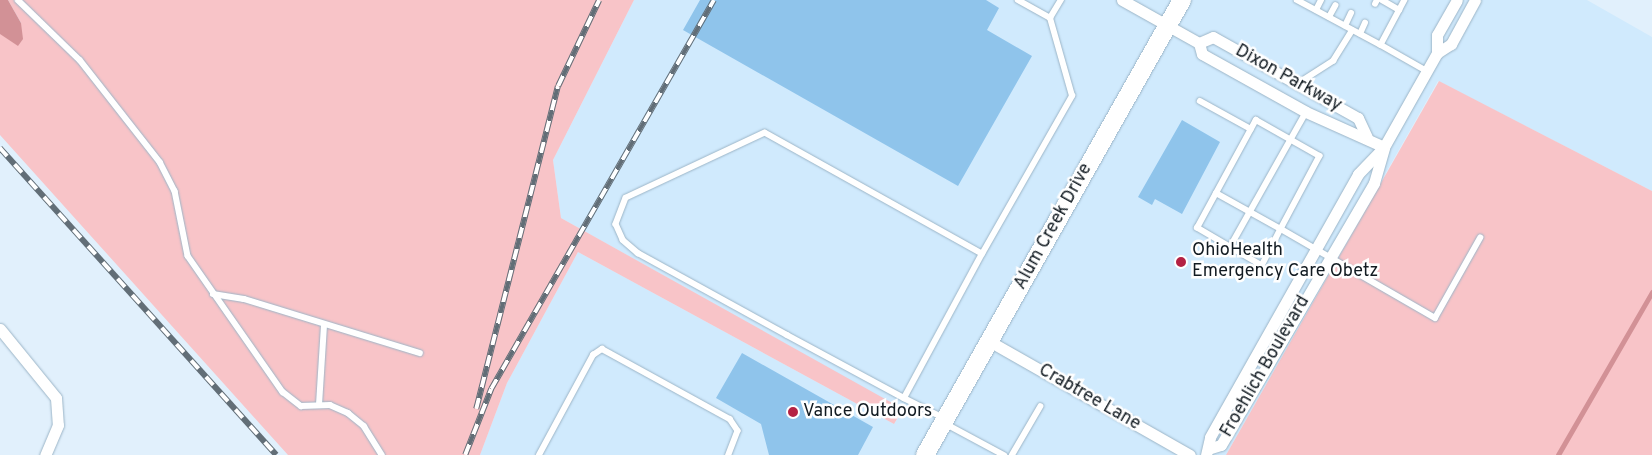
<!DOCTYPE html>
<style>
body{margin:0}
#map{position:relative;width:1652px;height:455px;overflow:hidden;background:#e1f0fc;font-family:Overpass,sans-serif}
div>[style]{position:absolute}
.built>*{inset:0;background:#d0eafd}
.green>*{inset:0;background:#f8c4c8}
.water>*{inset:0;background:#d29196}
.stream>*{height:4.5px;margin:-2.25px;padding:0 2.25px;transform-origin:2.25px;border-radius:2.25px;background:#d29196}
.building>*{inset:0;background:#8fc4eb}
.roads{filter:drop-shadow(0 0 1px #9cb5c7) drop-shadow(0 0 1px #9cb5c7)}
.service>*{height:5.5px;margin:-2.75px;padding:0 2.75px;transform-origin:2.75px;border-radius:2.75px;background:#fff}
.minor>*{height:11px;margin:-5.5px;padding:0 5.5px;transform-origin:5.5px;border-radius:5.5px;background:#fff}
.primary>*{height:18px;margin:-9px;padding:0 9px;transform-origin:9px;border-radius:9px;background:#fff}
.rail>*{height:5.5px;margin-top:-2.75px;transform-origin:0;background:repeating-linear-gradient(90deg,#fff 0 11px,#626e77 0 22px);box-sizing:border-box;border-block:1px solid #626e77}
.dots>*{width:14px;height:14px;translate:-50% -50%;box-sizing:border-box;border:2px solid #fff;border-radius:50%}
span{translate:-50% -50%;white-space:nowrap;text-align:center;line-height:1.15;-webkit-text-stroke:5px #fff;paint-order:stroke}
.street-label{font-size:18px;color:#121b22}
.poi-label{font-size:18px;color:#121b22}
.left{translate:0 -50%;text-align:left}
</style>
<div id="map">
<div class="built">
<div style="clip-path:polygon(634px 0,1587px 0,1652px 37px,1652px 191px,1438px 81px,1226px 455px,480px 455px,507px 383px,578px 252px,894px 424px,903px 410px,561px 218px,553px 160px)"></div>
</div>
<div class="green">
<div style="clip-path:polygon(8px 0,634px 0,553px 160px,561px 218px,903px 409px,894px 424px,578px 252px,507px 383px,480px 455px,288px 455px,0 135px,0 34px,21px 23px)"></div>
<div style="clip-path:polygon(1439px 81px,1652px 191px,1652px 455px,1226px 455px)"></div>
</div>
<div class="water">
<div style="clip-path:polygon(0 0,8px 0,21px 23px,23px 39px,18px 46px,0 34px)"></div>
</div>
<div class="stream">
<div style="left:1558px;top:455px;width:188px;rotate:-60deg"></div>
</div>
<div class="building">
<div style="clip-path:polygon(700px 0,986px 0,999px 8px,987px 30px,1032px 56px,958px 186px,683px 30px)"></div>
<div style="clip-path:polygon(1182px 120px,1220px 142px,1182px 214px,1155px 199px,1152px 205px,1138px 197px)"></div>
<div style="clip-path:polygon(742px 353px,873px 427px,858px 455px,769px 455px,761px 424px,716px 398px)"></div>
</div>
<div class="roads">
<div class="service">
<div style="left:18px;top:0;width:86px;rotate:44.1deg"></div>
<div style="left:80px;top:60px;width:130px;rotate:51.9deg"></div>
<div style="left:160px;top:162px;width:33px;rotate:63deg"></div>
<div style="left:175px;top:191px;width:66px;rotate:78.7deg"></div>
<div style="left:188px;top:256px;width:166px;rotate:55.1deg"></div>
<div style="left:283px;top:392px;width:23px;rotate:38deg"></div>
<div style="left:301px;top:406px;width:29px;rotate:-2deg"></div>
<div style="left:330px;top:405px;width:20px;rotate:24deg"></div>
<div style="left:348px;top:413px;width:21px;rotate:39deg"></div>
<div style="left:364px;top:426px;width:34px;rotate:58deg"></div>
<div style="left:1018px;top:0;width:37px;rotate:29deg"></div>
<div style="left:1297px;top:0;width:95px;rotate:28.2deg"></div>
<div style="left:1382px;top:0;width:20px;rotate:30deg"></div>
<div style="left:1405px;top:0;width:51px;rotate:118.1deg"></div>
<div style="left:1381px;top:45px;width:53px;rotate:29.5deg"></div>
<div style="left:1375px;top:4px;width:4px;rotate:-63deg"></div>
<div style="left:1316px;top:10px;width:11px;rotate:-63deg"></div>
<div style="left:1329px;top:17px;width:13px;rotate:-61deg"></div>
<div style="left:1345px;top:26px;width:14px;rotate:-65deg"></div>
<div style="left:1360px;top:34px;width:12px;rotate:-66deg"></div>
<div style="left:1297px;top:84px;width:43px;rotate:-32.6deg"></div>
<div style="left:1333px;top:61px;width:36px;rotate:-58deg"></div>
<div style="left:1200px;top:101px;width:58px;rotate:28.8deg"></div>
<div style="left:1216px;top:193px;width:74px;rotate:29deg"></div>
<div style="left:1281px;top:229px;width:42px;rotate:117.2deg"></div>
<div style="left:1262px;top:266px;width:75px;rotate:-149.7deg"></div>
<div style="left:1197px;top:228px;width:123px;rotate:-61.4deg"></div>
<div style="left:1256px;top:120px;width:73px;rotate:29.4deg"></div>
<div style="left:1320px;top:156px;width:83px;rotate:118.1deg"></div>
<div style="left:1281px;top:229px;width:178px;rotate:30deg"></div>
<div style="left:1435px;top:318px;width:92px;rotate:-60.6deg"></div>
<div style="left:1230px;top:247px;width:155px;rotate:-60.6deg"></div>
<div style="left:982px;top:254px;width:182px;rotate:-60.3deg"></div>
<div style="left:1072px;top:96px;width:81px;rotate:-105.8deg"></div>
<div style="left:1050px;top:18px;width:21px;rotate:-59deg"></div>
<div style="left:213px;top:294px;width:31px;rotate:9deg"></div>
<div style="left:244px;top:299px;width:184px;rotate:17.1deg"></div>
<div style="left:904px;top:398px;width:164px;rotate:-61.6deg"></div>
<div style="left:982px;top:254px;width:248px;rotate:-150.9deg"></div>
<div style="left:765px;top:133px;width:153px;rotate:154.9deg"></div>
<div style="left:626px;top:198px;width:28px;rotate:111deg"></div>
<div style="left:616px;top:224px;width:17px;rotate:66deg"></div>
<div style="left:623px;top:240px;width:20px;rotate:41deg"></div>
<div style="left:638px;top:253px;width:170px;rotate:28.8deg"></div>
<div style="left:787px;top:335px;width:133px;rotate:28.3deg"></div>
<div style="left:904px;top:398px;width:45px;rotate:26.6deg"></div>
<div style="left:319px;top:405px;width:80px;rotate:-86.4deg"></div>
<div style="left:946px;top:424px;width:66px;rotate:28.1deg"></div>
<div style="left:539px;top:455px;width:114px;rotate:-61.6deg"></div>
<div style="left:593px;top:355px;width:11px;rotate:-34deg"></div>
<div style="left:602px;top:349px;width:146px;rotate:28.7deg"></div>
<div style="left:730px;top:419px;width:14px;rotate:56deg"></div>
<div style="left:738px;top:431px;width:26px;rotate:111deg"></div>
<div style="left:1012px;top:455px;width:56px;rotate:-59.7deg"></div>
</div>
<div class="minor">
<div style="left:1122px;top:0;width:88px;rotate:29.2deg"></div>
<div style="left:1199px;top:43px;width:11px;rotate:75deg"></div>
<div style="left:1202px;top:54px;width:119px;rotate:29.1deg"></div>
<div style="left:1306px;top:112px;width:85px;rotate:24.2deg"></div>
<div style="left:1199px;top:43px;width:15px;rotate:-23deg"></div>
<div style="left:1213px;top:37px;width:166px;rotate:29.2deg"></div>
<div style="left:1358px;top:118px;width:21px;rotate:65deg"></div>
<div style="left:1437px;top:53px;width:17px;rotate:-33deg"></div>
<div style="left:1451px;top:44px;width:50px;rotate:-61.4deg"></div>
<div style="left:0;top:329px;width:89px;rotate:50.9deg"></div>
<div style="left:56px;top:398px;width:27px;rotate:86deg"></div>
<div style="left:58px;top:425px;width:33px;rotate:113deg"></div>
<div style="left:989px;top:341px;width:231px;rotate:29.6deg"></div>
<div style="left:1211px;top:448px;width:10px;rotate:-17deg"></div>
<div style="left:1221px;top:445px;width:303px;rotate:-59.7deg"></div>
<div style="left:1374px;top:183px;width:37px;rotate:-74deg"></div>
<div style="left:1384px;top:147px;width:108px;rotate:-60.6deg"></div>
<div style="left:1437px;top:53px;width:18px;rotate:-90deg"></div>
<div style="left:1437px;top:35px;width:40px;rotate:-60.3deg"></div>
<div style="left:1206px;top:455px;width:18px;rotate:-77deg"></div>
<div style="left:1210px;top:437px;width:302px;rotate:-60.6deg"></div>
<div style="left:1358px;top:174px;width:36px;rotate:-46deg"></div>
</div>
<div class="primary">
<div style="left:925px;top:455px;width:523px;rotate:-60.54deg"></div>
</div>
</div>
<div class="rail">
<div style="left:0;top:148px;width:413px;rotate:48deg"></div>
<div style="left:476px;top:409px;width:333px;rotate:-75.8deg"></div>
<div style="left:558px;top:86px;width:95px;rotate:-64.5deg"></div>
<div style="left:465px;top:455px;width:71px;rotate:-68.5deg"></div>
<div style="left:491px;top:389px;width:448px;rotate:-60.2deg"></div>
</div>
<div class="dots">
<div style="left:1181px;top:262px;background:#b42244"></div>
<div style="left:793px;top:412px;background:#b42244"></div>
</div>
<div class="street-label">
<span style="left:1288px;top:79px;rotate:29deg">Dixon Parkway</span>
<span style="left:1054px;top:227px;rotate:-61deg">Alum Creek Drive</span>
<span style="left:1266px;top:367px;rotate:-60deg">Froehlich Boulevard</span>
<span style="left:1089px;top:398px;rotate:30deg">Crabtree Lane</span>
</div>
<div class="poi-label">
<span class="left" style="left:1192px;top:262px">OhioHealth<br>Emergency Care Obetz</span>
<span class="left" style="left:803px;top:412px">Vance Outdoors</span>
</div>
</div>
